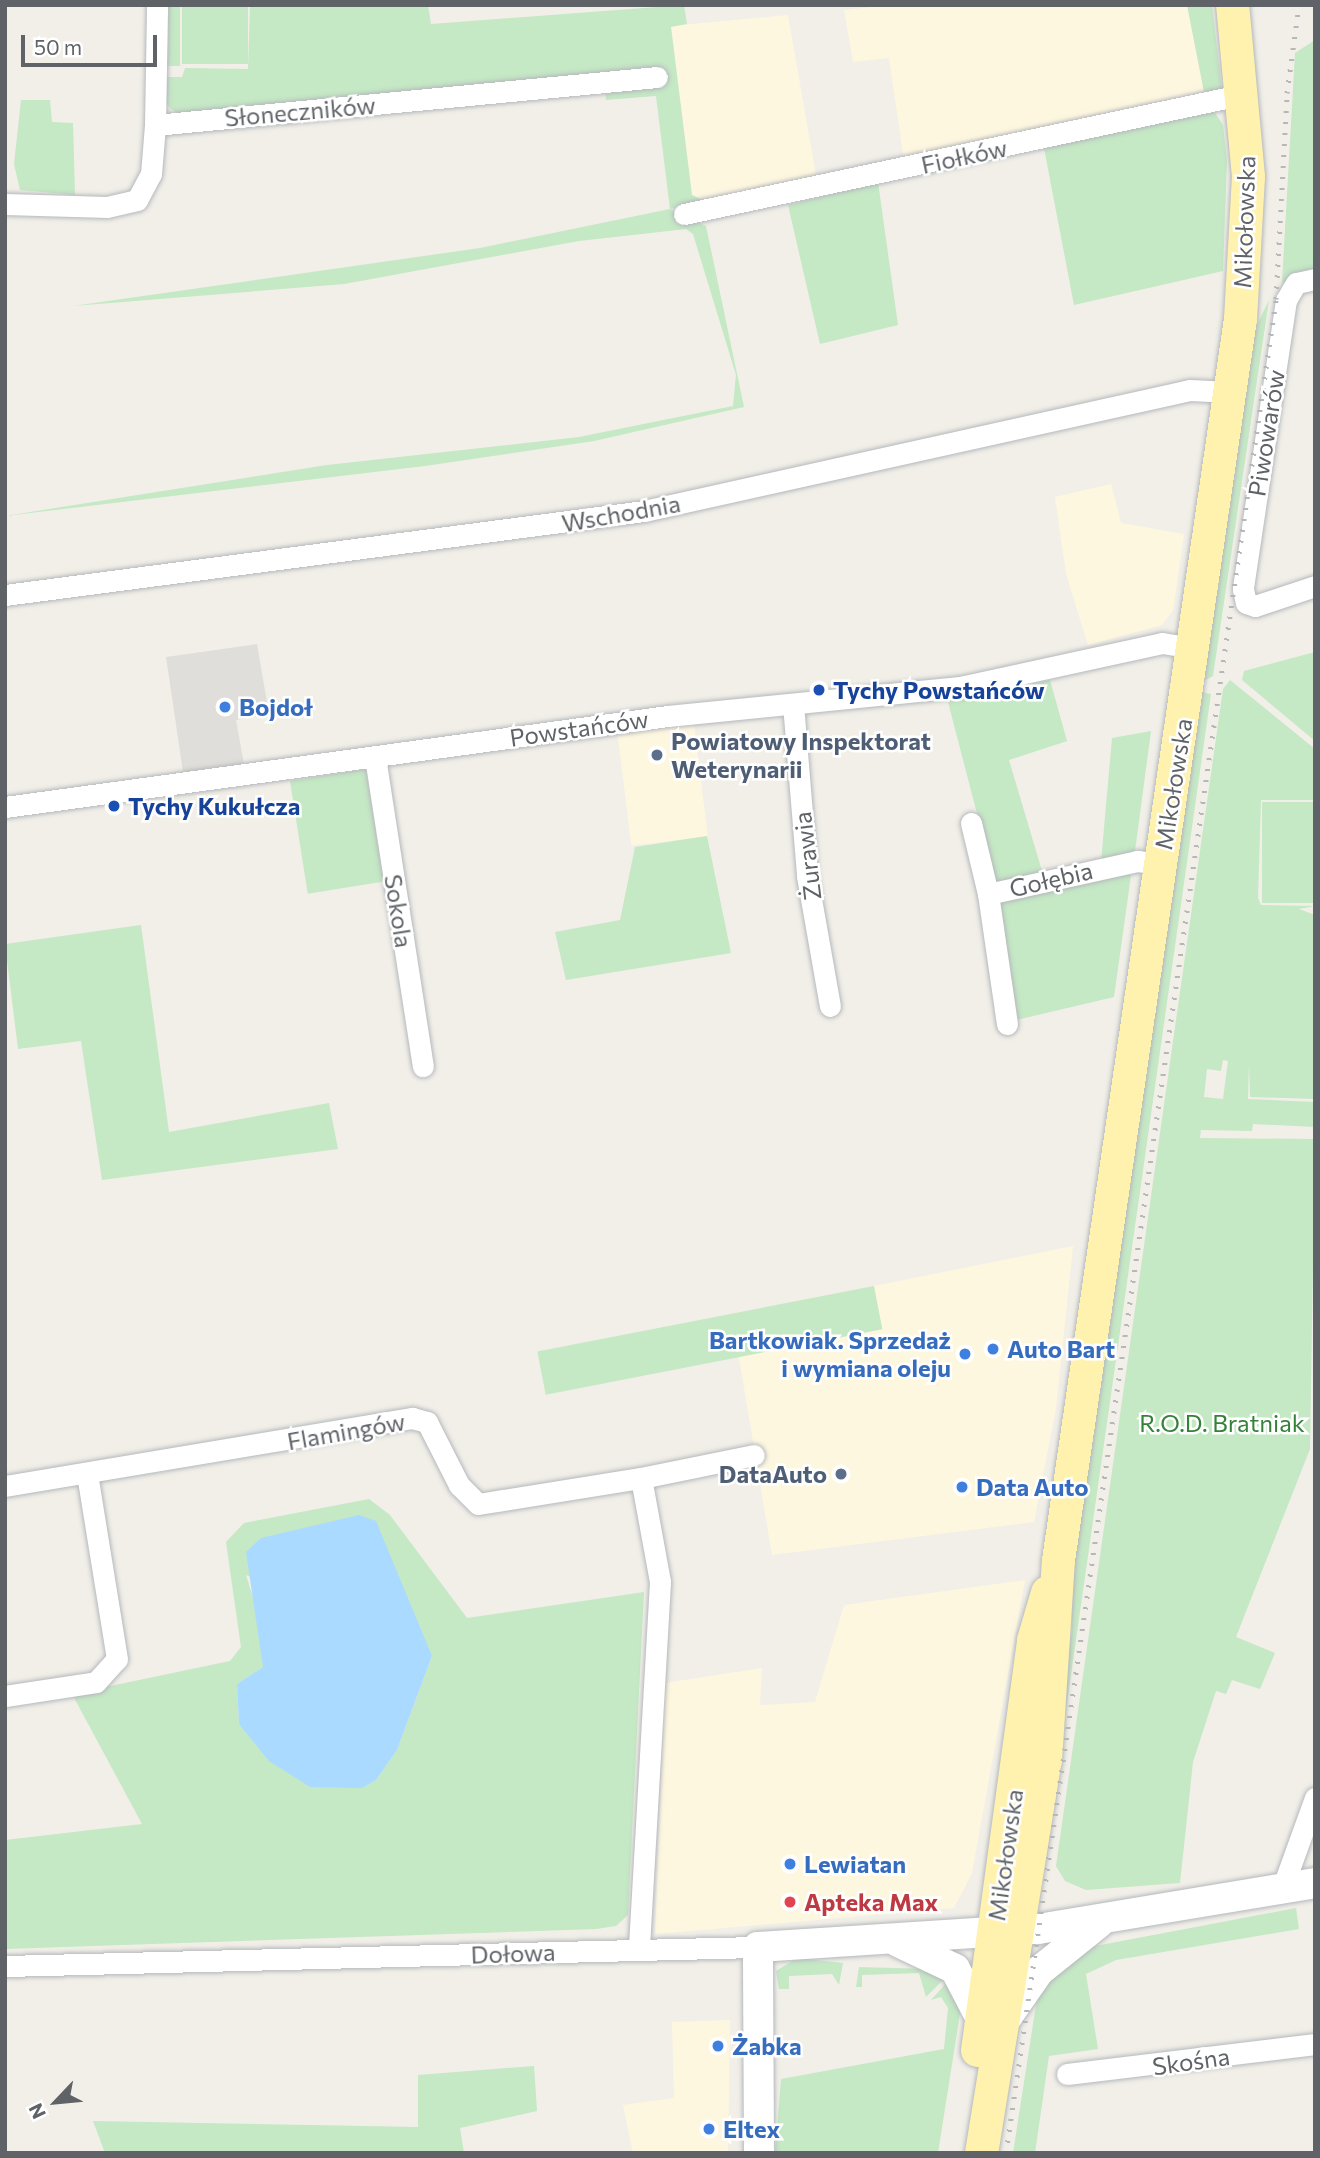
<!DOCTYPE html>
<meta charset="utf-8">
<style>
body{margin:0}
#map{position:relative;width:1320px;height:2158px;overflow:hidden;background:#f1efe8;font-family:Commissioner,sans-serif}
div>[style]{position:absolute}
.commercial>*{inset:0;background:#fef7e0;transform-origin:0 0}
.industrial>*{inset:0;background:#e0deda}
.green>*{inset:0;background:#c5e8c5;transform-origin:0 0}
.water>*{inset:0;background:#aadaff}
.roads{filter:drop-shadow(0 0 2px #b5b8bc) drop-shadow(0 0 2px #b5b8bc)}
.street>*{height:21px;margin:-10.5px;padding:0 10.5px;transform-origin:10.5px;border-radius:10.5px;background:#fff}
.secondary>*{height:30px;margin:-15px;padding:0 15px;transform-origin:15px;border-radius:15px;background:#fff}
.primary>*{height:33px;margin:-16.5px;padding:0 16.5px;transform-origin:16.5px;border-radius:16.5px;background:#fff2af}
.rail>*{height:5px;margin-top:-2.5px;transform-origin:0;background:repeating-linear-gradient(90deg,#b6b7b8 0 2px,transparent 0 11px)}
.dots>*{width:19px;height:19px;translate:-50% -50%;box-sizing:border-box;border:4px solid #fff;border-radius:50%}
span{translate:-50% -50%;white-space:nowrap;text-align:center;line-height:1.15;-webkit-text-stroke:5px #fff;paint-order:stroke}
.street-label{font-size:24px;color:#5f6368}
.transit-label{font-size:24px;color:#164399;font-weight:700}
.left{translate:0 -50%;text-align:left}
.shop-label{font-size:24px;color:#366cbe;font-weight:700}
.right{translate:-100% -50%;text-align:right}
.service-label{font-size:24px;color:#4e5e75;font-weight:700}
.park-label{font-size:24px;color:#348238}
.health-label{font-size:24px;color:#be3a42;font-weight:700}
.frame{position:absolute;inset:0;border:7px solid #5f6368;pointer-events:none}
.north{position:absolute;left:21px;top:2067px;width:70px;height:70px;-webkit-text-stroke:5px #fff;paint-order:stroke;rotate:244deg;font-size:19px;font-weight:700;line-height:28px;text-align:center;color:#5f6368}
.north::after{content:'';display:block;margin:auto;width:24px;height:32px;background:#5f6368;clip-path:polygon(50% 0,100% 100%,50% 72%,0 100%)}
.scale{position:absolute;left:21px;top:35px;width:136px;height:32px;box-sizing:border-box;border:4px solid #5f6368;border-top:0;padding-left:9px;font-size:21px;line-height:24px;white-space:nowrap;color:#5f6368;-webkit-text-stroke:5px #fff;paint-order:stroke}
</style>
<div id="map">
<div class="commercial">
<div style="clip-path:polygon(892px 5px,1187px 5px,1204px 92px,904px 160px,889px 58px,853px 62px,844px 10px)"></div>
<div style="clip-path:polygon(788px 15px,816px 176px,705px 201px,692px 196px,671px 26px)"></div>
<div style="clip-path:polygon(1111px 484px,1121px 523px,1184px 534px,1173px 610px,1162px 625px,1088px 645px,1066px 574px,1055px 497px)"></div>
<div style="left:694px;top:724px;width:113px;height:77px;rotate:83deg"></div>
<div style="clip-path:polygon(1073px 1246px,1056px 1408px,1034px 1522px,772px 1555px,738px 1352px,881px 1329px,874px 1286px)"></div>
<div style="clip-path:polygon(1025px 1580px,972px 1873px,954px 1908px,655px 1934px,665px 1683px,762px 1668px,760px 1705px,815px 1702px,844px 1605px)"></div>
<div style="clip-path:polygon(730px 2020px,728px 2153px,633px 2153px,623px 2105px,674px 2098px,672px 2022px)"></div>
</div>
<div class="industrial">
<div style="clip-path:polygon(257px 644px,269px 714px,236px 720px,244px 764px,183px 772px,166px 657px)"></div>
</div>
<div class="green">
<div style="left:165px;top:5px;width:15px;height:61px"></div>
<div style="left:182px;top:5px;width:66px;height:59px"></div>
<div style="clip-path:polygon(250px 5px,428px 5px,431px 24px,684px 5px,687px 24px,671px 27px,692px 195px,705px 201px,670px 209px,706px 226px,744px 407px,594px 441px,425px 466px,5px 516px,327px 465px,579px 437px,733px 406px,736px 375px,693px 234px,686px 229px,579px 241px,344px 284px,73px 306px,480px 248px,670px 209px,656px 96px,606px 100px,605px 90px,666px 78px,664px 68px,179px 114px,171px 109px,162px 99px,164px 77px,182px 77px,185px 68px,248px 69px)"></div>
<div style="clip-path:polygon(1187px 5px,1212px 5px,1222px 90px,1204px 92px)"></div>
<div style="clip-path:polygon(1315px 40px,1315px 271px,1282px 283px,1295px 53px)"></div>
<div style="clip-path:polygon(21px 100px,50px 100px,52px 122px,73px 123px,75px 195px,20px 190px,14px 164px)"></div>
<div style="clip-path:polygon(1212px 108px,1223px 125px,1227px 160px,1223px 271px,1074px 305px,1044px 148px)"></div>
<div style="clip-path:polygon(878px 182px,898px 325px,820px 344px,788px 205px)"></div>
<div style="clip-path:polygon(1269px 300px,1213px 676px,1204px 681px,1255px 329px)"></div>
<div style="clip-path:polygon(1315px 652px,1315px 741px,1242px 680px,1244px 671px)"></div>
<div style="clip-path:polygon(1050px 680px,1067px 741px,1009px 760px,1042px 871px,995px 883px,948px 702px)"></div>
<div style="clip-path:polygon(evenodd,1230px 680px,1315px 749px,1315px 800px,1261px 800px,1258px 898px,1261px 905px,1315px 906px,1299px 909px,1315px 915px,1315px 1099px,1250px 1097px,1249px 1063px,1248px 1099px,1315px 1102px,1315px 1127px,1253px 1124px,1252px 1131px,1201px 1130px,1200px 1138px,1315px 1139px,1310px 1449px,1236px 1637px,1275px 1653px,1260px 1689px,1232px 1680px,1226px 1694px,1216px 1691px,1193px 1762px,1180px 1883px,1086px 1890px,1065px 1881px,1056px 1866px,1223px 689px,1230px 680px,1223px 1060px,1228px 1061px,1223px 1099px,1204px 1097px,1207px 1069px,1221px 1071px,1223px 1060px)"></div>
<div style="clip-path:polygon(1202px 692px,1211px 694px,1045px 1857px,1040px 1856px,1072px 1630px,1072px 1576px)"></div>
<div style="clip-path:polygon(1151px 731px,1135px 851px,1101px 862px,1112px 738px)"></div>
<div style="left:366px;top:769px;width:114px;height:77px;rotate:81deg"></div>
<div style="left:1262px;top:802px;width:53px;height:101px"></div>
<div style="clip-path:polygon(707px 836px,731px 953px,566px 980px,555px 932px,620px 920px,635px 847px)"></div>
<div style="clip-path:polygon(1123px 872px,1131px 875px,1114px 997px,1012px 1021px,998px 897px)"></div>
<div style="clip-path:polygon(141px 925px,169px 1132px,329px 1103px,338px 1149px,102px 1180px,81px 1041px,18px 1049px,5px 944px)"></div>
<div style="left:874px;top:1286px;width:44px;height:343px;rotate:79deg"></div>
<div style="clip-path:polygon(evenodd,369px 1499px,390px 1515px,467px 1618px,644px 1592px,628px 1915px,616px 1926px,596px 1929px,5px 1949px,5px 1840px,142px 1824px,72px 1694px,230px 1661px,241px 1647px,226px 1542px,244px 1523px,369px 1499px,246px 1575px,432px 1656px,397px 1750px,376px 1780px,362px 1787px,310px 1787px,239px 1724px,237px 1684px,263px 1667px,261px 1623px,246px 1575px)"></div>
<div style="clip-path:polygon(1296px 1908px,1299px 1929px,1116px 1960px,1086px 1974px,1098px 2049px,1049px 2056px,1035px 2153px,1013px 2153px,1038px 1992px,1049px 1977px,1090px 1947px)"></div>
<div style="clip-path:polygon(797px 1958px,843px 1963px,839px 1985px,832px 1974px,789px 1976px,789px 1989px,779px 1989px,776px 1971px)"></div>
<div style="clip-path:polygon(859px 1967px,929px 1969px,946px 1977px,926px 1997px,919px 1973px,862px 1975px,862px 1987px,856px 1987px)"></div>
<div style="clip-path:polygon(949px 1980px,961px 2007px,938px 2153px,775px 2153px,781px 2079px,944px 2049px,948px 2008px,941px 1997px,931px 2000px)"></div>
<div style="clip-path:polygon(534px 2066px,537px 2111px,460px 2128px,464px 2153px,105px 2153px,93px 2121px,418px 2127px,418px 2075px)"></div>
</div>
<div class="water">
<div style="clip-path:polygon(359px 1515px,376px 1521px,432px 1656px,397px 1750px,376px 1780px,362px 1788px,310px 1787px,269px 1761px,239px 1724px,237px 1684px,263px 1667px,246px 1552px,261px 1538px)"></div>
</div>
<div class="roads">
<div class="street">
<div style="left:155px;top:125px;width:120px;rotate:-89deg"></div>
<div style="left:5px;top:204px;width:102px;rotate:1.7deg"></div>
<div style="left:107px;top:207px;width:31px;rotate:-13deg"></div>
<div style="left:137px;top:200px;width:30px;rotate:-62deg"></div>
<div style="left:151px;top:174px;width:49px;rotate:-85.3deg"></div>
<div style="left:155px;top:125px;width:504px;rotate:-5.46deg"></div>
<div style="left:684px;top:214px;width:573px;rotate:-12.09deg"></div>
<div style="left:1315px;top:279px;width:19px;rotate:168deg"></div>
<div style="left:1296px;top:283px;width:20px;rotate:120deg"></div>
<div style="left:1286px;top:300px;width:292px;rotate:98.5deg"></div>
<div style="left:1243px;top:589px;width:14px;rotate:78deg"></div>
<div style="left:1246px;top:603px;width:9px;rotate:18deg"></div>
<div style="left:1255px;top:606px;width:63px;rotate:-18.4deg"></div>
<div style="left:5px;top:595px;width:644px;rotate:-7.49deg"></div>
<div style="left:644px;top:511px;width:559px;rotate:-12.5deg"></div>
<div style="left:1190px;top:390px;width:40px;rotate:2.9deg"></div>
<div style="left:793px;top:704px;width:173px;rotate:85.3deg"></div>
<div style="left:807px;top:876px;width:132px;rotate:80deg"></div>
<div style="left:375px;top:757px;width:313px;rotate:81.2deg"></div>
<div style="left:5px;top:807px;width:669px;rotate:-7.82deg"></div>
<div style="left:668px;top:716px;width:293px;rotate:-5.7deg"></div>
<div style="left:960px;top:687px;width:207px;rotate:-12.3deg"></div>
<div style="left:1162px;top:643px;width:31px;rotate:9deg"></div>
<div style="left:971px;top:823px;width:73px;rotate:76.5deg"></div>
<div style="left:1007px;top:1024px;width:131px;rotate:-98.3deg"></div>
<div style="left:988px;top:894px;width:153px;rotate:-12.5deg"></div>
<div style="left:1137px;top:861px;width:24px;rotate:7deg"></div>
<div style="left:641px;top:1478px;width:115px;rotate:-11.5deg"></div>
<div style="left:5px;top:1486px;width:413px;rotate:-9.5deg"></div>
<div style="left:412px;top:1418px;width:16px;rotate:15deg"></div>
<div style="left:427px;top:1422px;width:71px;rotate:63.1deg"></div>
<div style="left:459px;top:1485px;width:27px;rotate:45deg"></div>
<div style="left:478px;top:1504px;width:165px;rotate:-9.1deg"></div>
<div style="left:641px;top:1478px;width:106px;rotate:79.6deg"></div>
<div style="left:660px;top:1582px;width:368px;rotate:93.3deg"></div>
<div style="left:5px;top:1696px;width:92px;rotate:-8.7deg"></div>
<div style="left:96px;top:1682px;width:31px;rotate:-48deg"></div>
<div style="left:117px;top:1659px;width:187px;rotate:-99.2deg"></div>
<div style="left:1282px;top:1889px;width:97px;rotate:-70.1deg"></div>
<div style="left:5px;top:1966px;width:753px;rotate:-1.45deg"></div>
<div style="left:1067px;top:2074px;width:250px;rotate:-6.9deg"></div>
</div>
<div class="secondary">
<div style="left:898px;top:1942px;width:63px;rotate:25.3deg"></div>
<div style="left:955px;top:1969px;width:56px;rotate:62.5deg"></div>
<div style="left:1005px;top:2020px;width:60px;rotate:-55.2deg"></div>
<div style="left:1039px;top:1971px;width:77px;rotate:-38.7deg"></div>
<div style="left:759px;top:2153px;width:206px;rotate:-90.3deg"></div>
<div style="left:758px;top:1947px;width:281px;rotate:-3.7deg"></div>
<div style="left:1038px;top:1929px;width:281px;rotate:-9.4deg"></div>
</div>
<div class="primary">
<div style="left:977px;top:2050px;width:414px;rotate:-82.2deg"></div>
<div style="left:1033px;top:1640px;width:50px;rotate:-73.7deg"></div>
<div style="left:981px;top:2153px;width:398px;rotate:-80.8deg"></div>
<div style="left:1045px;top:1760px;width:200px;rotate:-86.3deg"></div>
<div style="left:1058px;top:1560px;width:1254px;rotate:-81.66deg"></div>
<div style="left:1240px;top:319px;width:143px;rotate:-86.8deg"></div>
<div style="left:1248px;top:176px;width:172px;rotate:-95.3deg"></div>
</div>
</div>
<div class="rail">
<div style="left:1006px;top:2153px;width:1874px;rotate:-81.71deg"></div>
<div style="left:1276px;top:299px;width:206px;rotate:-86.9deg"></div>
<div style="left:1287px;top:93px;width:89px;rotate:-82.2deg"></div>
</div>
<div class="dots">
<div style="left:819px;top:690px;background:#1a4fb4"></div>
<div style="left:225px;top:707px;background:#3f7fe0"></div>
<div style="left:657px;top:755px;background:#5c6f8a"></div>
<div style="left:114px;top:806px;background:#1a4fb4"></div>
<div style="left:993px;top:1349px;background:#3f7fe0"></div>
<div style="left:965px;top:1354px;background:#3f7fe0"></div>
<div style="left:841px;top:1474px;background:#5c6f8a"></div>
<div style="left:962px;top:1487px;background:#3f7fe0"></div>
<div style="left:790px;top:1864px;background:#3f7fe0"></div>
<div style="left:790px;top:1902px;background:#e0444e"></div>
<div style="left:718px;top:2046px;background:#3f7fe0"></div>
<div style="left:709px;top:2129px;background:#3f7fe0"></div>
</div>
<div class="street-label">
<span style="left:300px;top:111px;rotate:-5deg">Słoneczników</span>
<span style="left:964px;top:156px;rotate:-12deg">Fiołków</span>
<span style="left:1244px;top:222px;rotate:-88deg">Mikołowska</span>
<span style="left:1266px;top:433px;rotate:-81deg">Piwowarów</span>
<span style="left:621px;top:513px;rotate:-10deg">Wschodnia</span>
<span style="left:579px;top:728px;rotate:-8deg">Powstańców</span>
<span style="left:1173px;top:784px;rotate:-81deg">Mikołowska</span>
<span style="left:807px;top:856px;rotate:-97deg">Żurawia</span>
<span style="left:1051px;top:879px;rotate:-13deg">Gołębia</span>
<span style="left:399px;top:911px;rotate:81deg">Sokola</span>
<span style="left:346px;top:1431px;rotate:-10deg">Flamingów</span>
<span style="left:1005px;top:1855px;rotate:-82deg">Mikołowska</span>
<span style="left:513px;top:1953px;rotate:-2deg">Dołowa</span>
<span style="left:1191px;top:2061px;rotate:-8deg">Skośna</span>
</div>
<div class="transit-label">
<span class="left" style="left:833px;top:690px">Tychy Powstańców</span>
<span class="left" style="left:128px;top:806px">Tychy Kukułcza</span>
</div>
<div class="shop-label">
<span class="left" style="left:239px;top:707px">Bojdoł</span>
<span class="right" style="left:951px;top:1354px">Bartkowiak. Sprzedaż<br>i wymiana oleju</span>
<span class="left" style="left:1007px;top:1349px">Auto Bart</span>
<span class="left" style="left:976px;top:1487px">Data Auto</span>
<span class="left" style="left:804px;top:1864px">Lewiatan</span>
<span class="left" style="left:732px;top:2046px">Żabka</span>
<span class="left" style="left:723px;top:2129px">Eltex</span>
</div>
<div class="service-label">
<span class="left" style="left:671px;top:755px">Powiatowy Inspektorat<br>Weterynarii</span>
<span class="right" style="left:827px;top:1474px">DataAuto</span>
</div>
<div class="park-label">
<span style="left:1222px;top:1423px">R.O.D. Bratniak</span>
</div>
<div class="health-label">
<span class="left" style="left:804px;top:1902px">Apteka Max</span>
</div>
<div class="frame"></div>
<div class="north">N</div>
<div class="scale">50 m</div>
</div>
